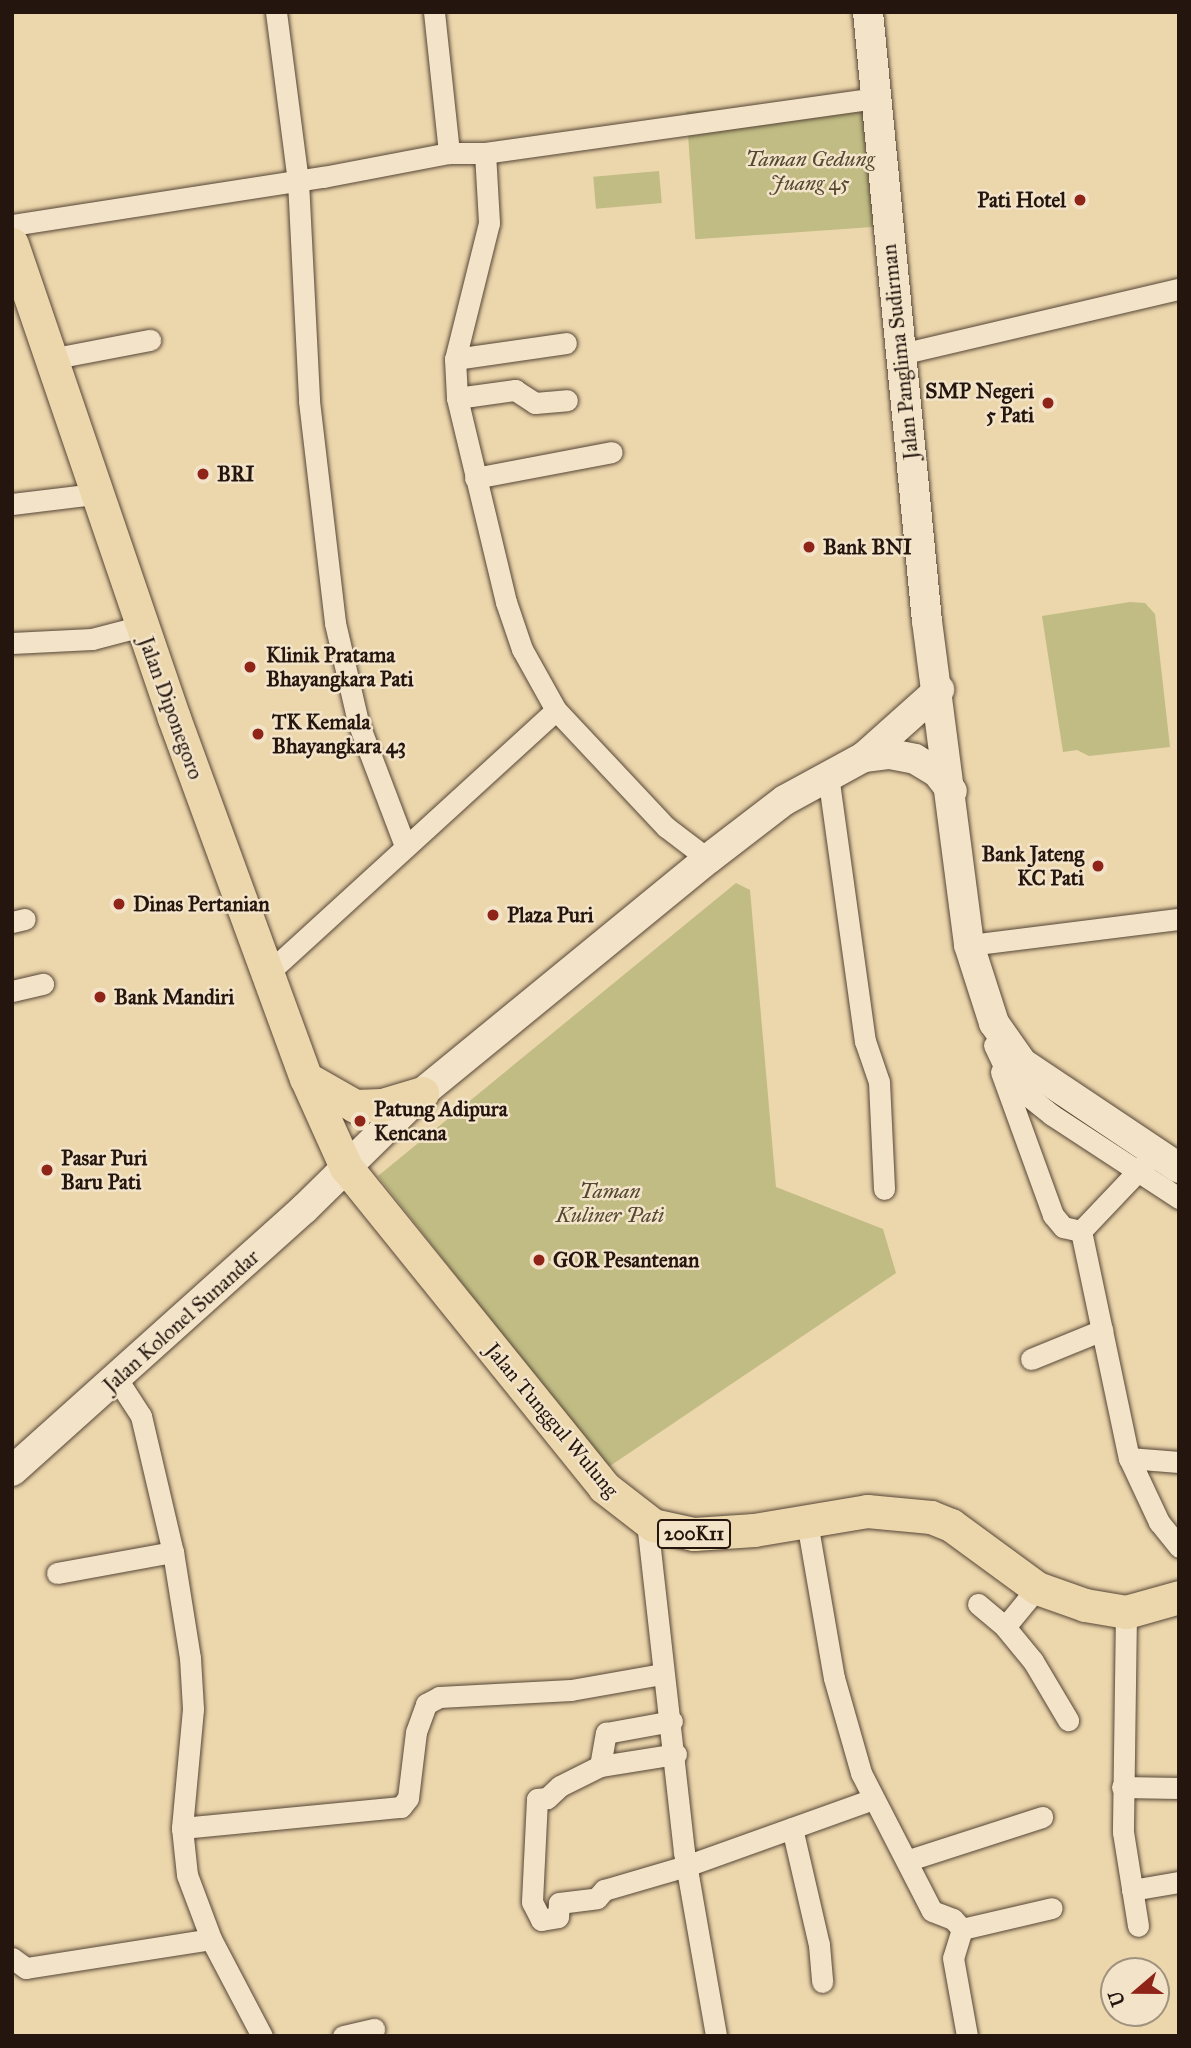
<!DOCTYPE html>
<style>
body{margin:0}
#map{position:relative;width:1191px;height:2048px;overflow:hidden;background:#ecd6ac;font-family:"IM FELL Great Primer",serif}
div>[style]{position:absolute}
.green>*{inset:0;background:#c0bc84;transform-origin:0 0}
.roads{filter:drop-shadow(0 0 2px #564636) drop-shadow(0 0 2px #564636)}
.street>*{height:21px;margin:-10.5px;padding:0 10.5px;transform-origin:10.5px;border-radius:10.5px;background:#f3e4c9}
.secondary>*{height:30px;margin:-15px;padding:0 15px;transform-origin:15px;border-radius:15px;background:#f3e4c9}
.primary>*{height:33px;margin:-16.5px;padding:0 16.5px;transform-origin:16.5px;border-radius:16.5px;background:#ecd6ac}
.dots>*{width:19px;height:19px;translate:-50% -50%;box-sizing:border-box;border:4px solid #f3e4c9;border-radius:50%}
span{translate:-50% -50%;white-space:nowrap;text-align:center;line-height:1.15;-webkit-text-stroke:5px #f3e4c9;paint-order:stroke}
.shield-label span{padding:2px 5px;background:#f3e4c9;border:2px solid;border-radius:5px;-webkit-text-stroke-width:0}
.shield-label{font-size:19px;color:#24160f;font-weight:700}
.park-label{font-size:21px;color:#534832;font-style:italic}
.poi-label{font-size:21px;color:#24160f;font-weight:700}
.right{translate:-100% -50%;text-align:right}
.left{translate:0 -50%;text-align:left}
.street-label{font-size:21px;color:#24160f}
.frame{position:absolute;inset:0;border:14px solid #24160f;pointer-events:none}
.north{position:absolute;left:1100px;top:1957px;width:70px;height:70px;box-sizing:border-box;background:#f3e4c9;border:2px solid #a0927f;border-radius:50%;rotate:250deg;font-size:19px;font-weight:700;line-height:28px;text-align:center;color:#24160f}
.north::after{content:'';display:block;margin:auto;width:24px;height:32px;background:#8f2418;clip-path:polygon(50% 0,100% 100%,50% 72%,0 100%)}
</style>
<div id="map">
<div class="green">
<div style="left:867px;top:99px;width:128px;height:181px;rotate:86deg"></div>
<div style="left:659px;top:171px;width:32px;height:66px;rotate:85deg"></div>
<div style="clip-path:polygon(1130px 602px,1145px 603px,1155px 614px,1170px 747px,1089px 756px,1077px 750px,1063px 752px,1042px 616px)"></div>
<div style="clip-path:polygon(736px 883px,750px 890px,776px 1187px,883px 1229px,896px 1273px,607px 1468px,378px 1176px)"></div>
</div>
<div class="roads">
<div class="street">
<div style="left:276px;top:12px;width:170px;rotate:82.6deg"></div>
<div style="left:298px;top:181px;width:220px;rotate:87.1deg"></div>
<div style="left:309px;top:401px;width:224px;rotate:83.3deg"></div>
<div style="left:335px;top:623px;width:102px;rotate:76.9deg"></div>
<div style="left:358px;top:722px;width:133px;rotate:69.2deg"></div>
<div style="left:434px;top:12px;width:142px;rotate:83.9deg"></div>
<div style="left:485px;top:153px;width:70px;rotate:86.7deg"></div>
<div style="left:489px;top:223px;width:140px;rotate:104deg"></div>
<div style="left:455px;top:359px;width:39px;rotate:87deg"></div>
<div style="left:457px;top:398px;width:210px;rotate:76.5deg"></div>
<div style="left:506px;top:602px;width:50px;rotate:71.2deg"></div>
<div style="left:522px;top:649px;width:70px;rotate:60.9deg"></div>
<div style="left:556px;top:710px;width:161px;rotate:46.8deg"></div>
<div style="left:666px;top:827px;width:53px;rotate:37.3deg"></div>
<div style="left:12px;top:225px;width:315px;rotate:-8.8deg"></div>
<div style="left:323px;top:177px;width:128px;rotate:-10.8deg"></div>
<div style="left:449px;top:153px;width:36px"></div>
<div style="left:485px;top:153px;width:396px;rotate:-8deg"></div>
<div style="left:901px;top:354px;width:285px;rotate:-13.2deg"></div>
<div style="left:50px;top:359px;width:102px;rotate:-10.8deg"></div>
<div style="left:455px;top:359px;width:112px;rotate:-8.2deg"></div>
<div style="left:457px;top:398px;width:59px;rotate:-7.9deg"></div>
<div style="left:515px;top:390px;width:24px;rotate:33deg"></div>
<div style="left:535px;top:403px;width:32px;rotate:-5deg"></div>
<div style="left:475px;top:478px;width:139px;rotate:-10.7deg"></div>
<div style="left:12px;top:504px;width:84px;rotate:-6.9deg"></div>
<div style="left:12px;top:643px;width:80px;rotate:-2.9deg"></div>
<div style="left:92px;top:639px;width:52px;rotate:-14.6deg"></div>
<div style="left:828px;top:775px;width:269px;rotate:82.1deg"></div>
<div style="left:865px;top:1041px;width:43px;rotate:71.1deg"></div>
<div style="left:879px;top:1082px;width:107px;rotate:87.3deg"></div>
<div style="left:12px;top:922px;width:13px;rotate:-13deg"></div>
<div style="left:969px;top:945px;width:212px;rotate:-7.1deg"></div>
<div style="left:267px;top:974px;width:391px;rotate:-42.4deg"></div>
<div style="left:12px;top:991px;width:32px;rotate:-13deg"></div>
<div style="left:994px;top:1045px;width:42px;rotate:64.7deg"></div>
<div style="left:1012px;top:1083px;width:51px;rotate:38.7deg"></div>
<div style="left:1052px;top:1115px;width:152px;rotate:33.2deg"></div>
<div style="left:1001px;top:1072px;width:152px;rotate:70deg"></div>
<div style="left:1053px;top:1215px;width:16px;rotate:50deg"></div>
<div style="left:1063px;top:1227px;width:18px;rotate:13deg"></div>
<div style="left:1155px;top:1153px;width:108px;rotate:133.5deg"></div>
<div style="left:1081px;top:1231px;width:232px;rotate:78.1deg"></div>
<div style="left:1129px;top:1458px;width:71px;rotate:64.9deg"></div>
<div style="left:1159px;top:1522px;width:32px;rotate:51deg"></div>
<div style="left:1031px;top:1359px;width:77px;rotate:-22.2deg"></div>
<div style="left:117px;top:1379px;width:44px;rotate:57deg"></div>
<div style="left:141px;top:1416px;width:140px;rotate:76.8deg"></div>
<div style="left:173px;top:1552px;width:107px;rotate:80.9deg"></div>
<div style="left:190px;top:1658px;width:51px;rotate:86.6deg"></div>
<div style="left:193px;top:1709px;width:120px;rotate:95.3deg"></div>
<div style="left:182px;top:1828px;width:47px;rotate:83.9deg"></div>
<div style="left:187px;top:1875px;width:68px;rotate:69.4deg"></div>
<div style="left:211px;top:1939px;width:110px;rotate:62.3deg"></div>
<div style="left:1129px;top:1458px;width:50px;rotate:4.6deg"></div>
<div style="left:647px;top:1522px;width:332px;rotate:83.6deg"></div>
<div style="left:684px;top:1852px;width:187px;rotate:80.1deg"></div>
<div style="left:807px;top:1522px;width:158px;rotate:80.2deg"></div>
<div style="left:834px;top:1678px;width:99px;rotate:74.1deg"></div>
<div style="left:861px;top:1773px;width:155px;rotate:62.8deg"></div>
<div style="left:932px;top:1911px;width:22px;rotate:21deg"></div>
<div style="left:953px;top:1919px;width:13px;rotate:48deg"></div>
<div style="left:962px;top:1929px;width:30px;rotate:107deg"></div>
<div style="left:953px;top:1958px;width:79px;rotate:79.8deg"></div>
<div style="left:57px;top:1573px;width:118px;rotate:-10.3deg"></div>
<div style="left:1037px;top:1588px;width:50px;rotate:129.4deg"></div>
<div style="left:1005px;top:1627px;width:44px;rotate:50.5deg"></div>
<div style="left:1033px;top:1661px;width:69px;rotate:59.3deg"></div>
<div style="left:978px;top:1604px;width:35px;rotate:40deg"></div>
<div style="left:1126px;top:1612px;width:220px;rotate:90.8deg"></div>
<div style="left:1123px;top:1832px;width:95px;rotate:80.9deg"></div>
<div style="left:676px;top:1754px;width:77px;rotate:171deg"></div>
<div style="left:600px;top:1766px;width:45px;rotate:153.4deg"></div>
<div style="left:560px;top:1786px;width:18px;rotate:137deg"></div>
<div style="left:547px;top:1798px;width:10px;rotate:174deg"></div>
<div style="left:537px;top:1799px;width:103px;rotate:92.8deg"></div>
<div style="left:532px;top:1902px;width:20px;rotate:63deg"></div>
<div style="left:541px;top:1920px;width:17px;rotate:-10deg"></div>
<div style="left:558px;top:1917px;width:14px;rotate:-86deg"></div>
<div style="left:559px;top:1903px;width:38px;rotate:-7deg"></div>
<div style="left:597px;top:1898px;width:11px;rotate:-49deg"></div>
<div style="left:604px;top:1890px;width:85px;rotate:-16.3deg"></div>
<div style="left:686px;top:1866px;width:199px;rotate:-19.7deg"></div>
<div style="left:600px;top:1766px;width:34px;rotate:-80deg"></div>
<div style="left:606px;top:1733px;width:67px;rotate:-10.3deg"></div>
<div style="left:1122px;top:1787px;width:57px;rotate:1deg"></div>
<div style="left:182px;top:1828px;width:220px;rotate:-5.5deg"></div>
<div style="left:401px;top:1807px;width:11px;rotate:-52deg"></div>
<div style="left:408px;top:1798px;width:66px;rotate:-83.1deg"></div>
<div style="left:416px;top:1732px;width:30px;rotate:-70deg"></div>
<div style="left:426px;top:1704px;width:15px;rotate:-28deg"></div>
<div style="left:439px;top:1697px;width:132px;rotate:-3deg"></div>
<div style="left:571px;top:1690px;width:92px;rotate:-10deg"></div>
<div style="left:792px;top:1828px;width:120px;rotate:77deg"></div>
<div style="left:819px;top:1945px;width:37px;rotate:85deg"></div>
<div style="left:909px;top:1860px;width:140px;rotate:-17.9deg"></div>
<div style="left:1132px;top:1890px;width:48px;rotate:-9.7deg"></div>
<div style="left:962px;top:1929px;width:92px;rotate:-13.1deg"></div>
<div style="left:12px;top:1958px;width:17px;rotate:36deg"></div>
<div style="left:26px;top:1968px;width:187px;rotate:-8.9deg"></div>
<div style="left:343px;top:2036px;width:32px;rotate:-13deg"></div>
</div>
<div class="secondary">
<div style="left:868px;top:12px;width:612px;rotate:84.47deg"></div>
<div style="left:927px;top:621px;width:327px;rotate:82.6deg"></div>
<div style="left:969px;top:945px;width:82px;rotate:72.2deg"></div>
<div style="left:994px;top:1023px;width:49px;rotate:55deg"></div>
<div style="left:1022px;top:1063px;width:189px;rotate:33.8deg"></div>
<div style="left:864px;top:757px;width:26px;rotate:-7deg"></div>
<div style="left:890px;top:754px;width:25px;rotate:11deg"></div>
<div style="left:915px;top:759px;width:26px;rotate:31deg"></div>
<div style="left:937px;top:772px;width:24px;rotate:52deg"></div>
<div style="left:12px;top:1471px;width:392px;rotate:-41.9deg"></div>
<div style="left:304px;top:1209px;width:165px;rotate:-44.5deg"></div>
<div style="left:422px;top:1093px;width:370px;rotate:-39.3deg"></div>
<div style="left:708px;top:859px;width:97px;rotate:-37.5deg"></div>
<div style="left:785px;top:800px;width:90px;rotate:-28.6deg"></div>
<div style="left:864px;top:757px;width:101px;rotate:-41.8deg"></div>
</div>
<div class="primary">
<div style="left:12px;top:244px;width:501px;rotate:71.13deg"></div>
<div style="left:174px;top:718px;width:383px;rotate:69.9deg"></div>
<div style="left:306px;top:1078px;width:98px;rotate:65.8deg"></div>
<div style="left:346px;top:1167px;width:411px;rotate:51.1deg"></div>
<div style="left:604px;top:1487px;width:62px;rotate:37.8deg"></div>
<div style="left:653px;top:1525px;width:42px;rotate:12.4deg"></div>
<div style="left:694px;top:1534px;width:60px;rotate:-3.8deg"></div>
<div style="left:754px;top:1530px;width:115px;rotate:-9.5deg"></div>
<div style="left:867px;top:1511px;width:64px;rotate:5.4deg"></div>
<div style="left:931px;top:1517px;width:22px;rotate:22deg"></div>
<div style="left:951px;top:1525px;width:107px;rotate:36.2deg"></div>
<div style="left:1037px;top:1588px;width:51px;rotate:19.5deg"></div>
<div style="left:1085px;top:1605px;width:42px;rotate:9.7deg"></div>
<div style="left:1126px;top:1612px;width:55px;rotate:-15.8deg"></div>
<div style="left:306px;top:1078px;width:56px;rotate:29.7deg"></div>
<div style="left:355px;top:1106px;width:27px;rotate:-2deg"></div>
<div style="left:382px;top:1105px;width:42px;rotate:-16.7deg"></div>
</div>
</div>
<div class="dots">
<div style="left:1080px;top:200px;background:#8f2418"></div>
<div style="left:1048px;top:403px;background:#8f2418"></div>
<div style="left:203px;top:474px;background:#8f2418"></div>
<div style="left:809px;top:547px;background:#8f2418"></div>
<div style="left:250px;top:667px;background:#8f2418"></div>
<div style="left:258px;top:734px;background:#8f2418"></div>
<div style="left:1098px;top:866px;background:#8f2418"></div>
<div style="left:119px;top:904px;background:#8f2418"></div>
<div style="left:493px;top:915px;background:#8f2418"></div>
<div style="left:100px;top:997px;background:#8f2418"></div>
<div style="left:360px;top:1121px;background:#8f2418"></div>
<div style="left:47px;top:1170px;background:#8f2418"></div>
<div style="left:539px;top:1260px;background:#8f2418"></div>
</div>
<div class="shield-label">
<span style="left:694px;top:1534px">200K11</span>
</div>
<div class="park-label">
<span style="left:810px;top:171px">Taman Gedung<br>Juang 45</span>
<span style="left:610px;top:1203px">Taman<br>Kuliner Pati</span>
</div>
<div class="poi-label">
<span class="right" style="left:1066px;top:200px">Pati Hotel</span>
<span class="right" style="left:1034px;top:403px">SMP Negeri<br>5 Pati</span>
<span class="left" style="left:217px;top:474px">BRI</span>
<span class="left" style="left:823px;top:547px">Bank BNI</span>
<span class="left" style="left:266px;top:667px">Klinik Pratama<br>Bhayangkara Pati</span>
<span class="left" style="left:272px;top:734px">TK Kemala<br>Bhayangkara 43</span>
<span class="right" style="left:1084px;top:866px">Bank Jateng<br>KC Pati</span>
<span class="left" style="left:133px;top:904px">Dinas Pertanian</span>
<span class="left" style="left:507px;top:915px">Plaza Puri</span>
<span class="left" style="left:114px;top:997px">Bank Mandiri</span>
<span class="left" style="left:374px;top:1121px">Patung Adipura<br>Kencana</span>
<span class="left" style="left:61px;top:1170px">Pasar Puri<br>Baru Pati</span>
<span class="left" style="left:553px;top:1260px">GOR Pesantenan</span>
</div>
<div class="street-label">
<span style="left:900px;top:352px;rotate:-96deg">Jalan Panglima Sudirman</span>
<span style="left:171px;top:708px;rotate:70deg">Jalan Diponegoro</span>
<span style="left:181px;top:1321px;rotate:-42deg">Jalan Kolonel Sunandar</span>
<span style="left:552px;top:1420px;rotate:50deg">Jalan Tunggul Wulung</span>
</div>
<div class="frame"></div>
<div class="north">U</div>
</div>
